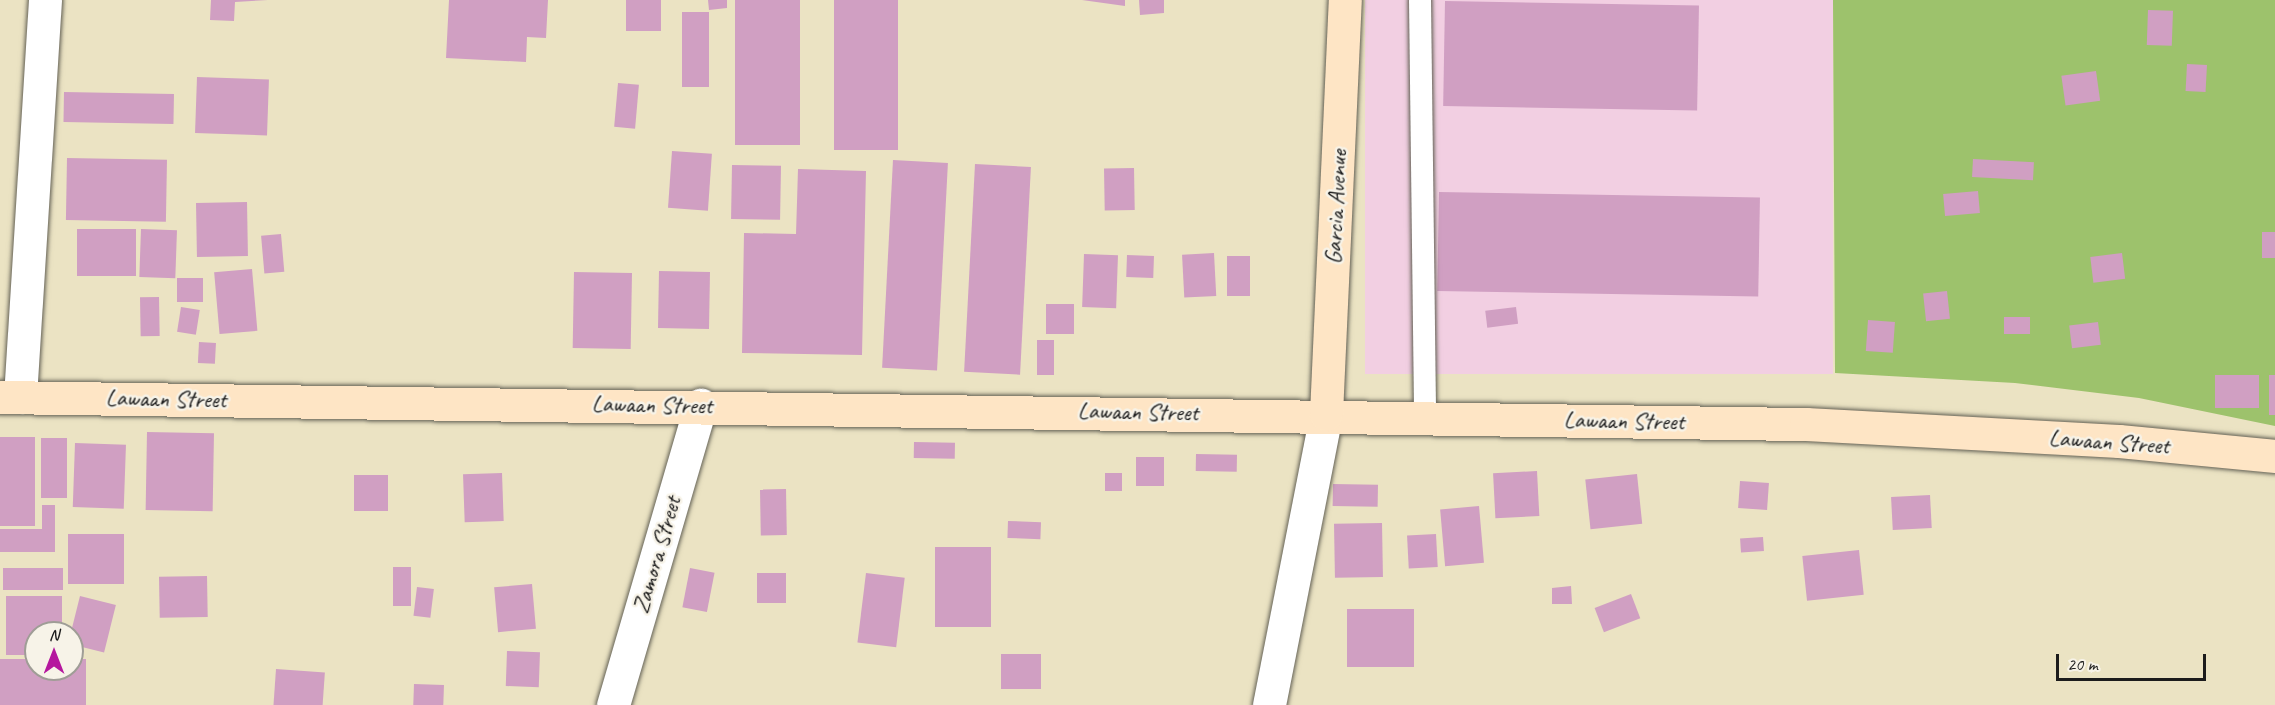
<!DOCTYPE html>
<style>
body{margin:0}
#map{position:relative;width:2275px;height:705px;overflow:hidden;background:#ebe3c3;font-family:Caveat,sans-serif}
div>[style]{position:absolute}
.built>*{inset:0;background:#f2cfe2;transform-origin:0 0}
.green>*{inset:0;background:#9dc26c}
.building>*{inset:0;background:#d09fc2;transform-origin:0 0}
.roads{filter:drop-shadow(0 0 2px #646256) drop-shadow(0 0 2px #646256)}
.lane>*{height:22px;margin:-11px;padding:0 11px;transform-origin:11px;border-radius:11px;background:#fff}
.street>*{height:33px;margin:-16.5px;padding:0 16.5px;transform-origin:16.5px;border-radius:16.5px;background:#fff}
.secondary>*{height:33px;margin:-16.5px;padding:0 16.5px;transform-origin:16.5px;border-radius:16.5px;background:#fee5c5}
span{translate:-50% -50%;white-space:nowrap;text-align:center;line-height:1.15;-webkit-text-stroke:5px #f7f3e8;paint-order:stroke}
.street-label{font-size:24px;color:#1c1c1c}
.north{position:absolute;left:24px;top:621px;width:60px;height:60px;box-sizing:border-box;background:#f7f3e8;border:2px solid #9f9d96;border-radius:50%;rotate:0deg;font-size:16px;font-weight:700;line-height:24px;text-align:center;color:#1c1c1c}
.north::after{content:'';display:block;margin:auto;width:21px;height:27px;background:#b5179e;clip-path:polygon(50% 0,100% 100%,50% 72%,0 100%)}
.scale{position:absolute;left:2056px;top:654px;width:150px;height:27px;box-sizing:border-box;border:3px solid #1c1c1c;border-top:0;padding-left:8px;font-size:18px;line-height:21px;white-space:nowrap;color:#1c1c1c;-webkit-text-stroke:4px #f7f3e8;paint-order:stroke}
</style>
<div id="map">
<div class="built">
<div style="left:1365px;top:0;width:468px;height:374px"></div>
</div>
<div class="green">
<div style="clip-path:polygon(1833px 0,2275px 0,2275px 426px,2139px 398px,2015px 383px,1835px 373px)"></div>
</div>
<div class="building">
<div style="clip-path:polygon(211px 0,268px 0,235px 2px,234px 21px,210px 20px)"></div>
<div style="clip-path:polygon(449px 0,548px 0,546px 38px,527px 37px,526px 62px,446px 58px)"></div>
<div style="left:626px;top:0;width:35px;height:31px"></div>
<div style="clip-path:polygon(708px 0,727px 0,727px 8px,709px 10px)"></div>
<div style="left:735px;top:0;width:65px;height:145px"></div>
<div style="left:834px;top:0;width:64px;height:150px"></div>
<div style="clip-path:polygon(1082px 0,1125px 0,1125px 6px)"></div>
<div style="clip-path:polygon(1139px 0,1164px 0,1164px 13px,1140px 15px)"></div>
<div style="left:1445px;top:1px;width:254px;height:105px;rotate:1deg"></div>
<div style="left:2148px;top:10px;width:25px;height:35px;rotate:2deg"></div>
<div style="left:682px;top:12px;width:27px;height:75px"></div>
<div style="left:2187px;top:64px;width:20px;height:27px;rotate:3deg"></div>
<div style="left:2096px;top:71px;width:30px;height:35px;rotate:82deg"></div>
<div style="left:197px;top:77px;width:72px;height:56px;rotate:2deg"></div>
<div style="left:618px;top:83px;width:21px;height:44px;rotate:5deg"></div>
<div style="left:64px;top:92px;width:110px;height:30px;rotate:1deg"></div>
<div style="left:672px;top:151px;width:40px;height:57px;rotate:4deg"></div>
<div style="left:67px;top:158px;width:100px;height:62px;rotate:1deg"></div>
<div style="left:1973px;top:159px;width:61px;height:18px;rotate:3deg"></div>
<div style="left:893px;top:160px;width:55px;height:208px;rotate:3deg"></div>
<div style="left:975px;top:164px;width:56px;height:208px;rotate:3deg"></div>
<div style="left:732px;top:165px;width:49px;height:54px;rotate:1deg"></div>
<div style="left:1134px;top:168px;width:42px;height:30px;rotate:89deg"></div>
<div style="clip-path:polygon(798px 169px,866px 171px,862px 355px,742px 353px,744px 233px,796px 234px)"></div>
<div style="left:1978px;top:191px;width:22px;height:35px;rotate:85deg"></div>
<div style="left:1439px;top:192px;width:321px;height:99px;rotate:1deg"></div>
<div style="left:247px;top:202px;width:54px;height:51px;rotate:89deg"></div>
<div style="left:77px;top:229px;width:59px;height:47px"></div>
<div style="left:141px;top:229px;width:36px;height:48px;rotate:2deg"></div>
<div style="left:2262px;top:232px;width:13px;height:26px"></div>
<div style="left:281px;top:234px;width:38px;height:20px;rotate:85deg"></div>
<div style="left:1214px;top:253px;width:43px;height:32px;rotate:87deg"></div>
<div style="left:2122px;top:253px;width:26px;height:32px;rotate:83deg"></div>
<div style="left:1084px;top:254px;width:34px;height:53px;rotate:2deg"></div>
<div style="left:1127px;top:255px;width:27px;height:22px;rotate:2deg"></div>
<div style="left:1227px;top:256px;width:23px;height:40px"></div>
<div style="left:252px;top:269px;width:62px;height:38px;rotate:85deg"></div>
<div style="left:659px;top:271px;width:51px;height:57px;rotate:1deg"></div>
<div style="left:574px;top:272px;width:58px;height:76px;rotate:1deg"></div>
<div style="left:177px;top:278px;width:26px;height:24px"></div>
<div style="left:1947px;top:291px;width:28px;height:24px;rotate:84deg"></div>
<div style="left:159px;top:297px;width:39px;height:19px;rotate:89deg"></div>
<div style="left:1046px;top:304px;width:28px;height:30px"></div>
<div style="left:181px;top:307px;width:19px;height:25px;rotate:9deg"></div>
<div style="left:1516px;top:307px;width:17px;height:31px;rotate:83deg"></div>
<div style="left:2004px;top:317px;width:26px;height:17px"></div>
<div style="left:1868px;top:320px;width:27px;height:31px;rotate:4deg"></div>
<div style="left:2098px;top:322px;width:23px;height:29px;rotate:83deg"></div>
<div style="left:1037px;top:340px;width:17px;height:35px"></div>
<div style="left:199px;top:342px;width:17px;height:21px;rotate:3deg"></div>
<div style="left:2215px;top:375px;width:44px;height:33px"></div>
<div style="left:2269px;top:375px;width:6px;height:40px"></div>
<div style="left:147px;top:432px;width:67px;height:78px;rotate:1deg"></div>
<div style="left:0;top:437px;width:35px;height:89px"></div>
<div style="left:41px;top:438px;width:26px;height:60px"></div>
<div style="left:914px;top:442px;width:41px;height:16px;rotate:1deg"></div>
<div style="left:75px;top:443px;width:51px;height:64px;rotate:2deg"></div>
<div style="left:1196px;top:454px;width:41px;height:17px;rotate:1deg"></div>
<div style="left:1136px;top:457px;width:28px;height:29px"></div>
<div style="left:1537px;top:471px;width:45px;height:44px;rotate:87deg"></div>
<div style="left:502px;top:473px;width:48px;height:39px;rotate:88deg"></div>
<div style="left:1105px;top:473px;width:17px;height:18px"></div>
<div style="left:1637px;top:474px;width:50px;height:52px;rotate:84deg"></div>
<div style="left:354px;top:475px;width:34px;height:36px"></div>
<div style="left:1740px;top:481px;width:29px;height:27px;rotate:4deg"></div>
<div style="left:1333px;top:484px;width:45px;height:22px;rotate:1deg"></div>
<div style="left:786px;top:489px;width:46px;height:26px;rotate:89deg"></div>
<div style="left:1930px;top:495px;width:33px;height:39px;rotate:87deg"></div>
<div style="clip-path:polygon(42px 505px,55px 505px,55px 552px,0 552px,0 529px,42px 529px)"></div>
<div style="left:1479px;top:506px;width:57px;height:39px;rotate:85deg"></div>
<div style="left:1008px;top:521px;width:33px;height:17px;rotate:2deg"></div>
<div style="left:1382px;top:523px;width:54px;height:48px;rotate:89deg"></div>
<div style="left:68px;top:534px;width:56px;height:50px"></div>
<div style="left:1436px;top:534px;width:33px;height:29px;rotate:87deg"></div>
<div style="left:1763px;top:537px;width:14px;height:23px;rotate:86deg"></div>
<div style="left:935px;top:547px;width:56px;height:80px"></div>
<div style="left:1859px;top:550px;width:45px;height:57px;rotate:84deg"></div>
<div style="left:393px;top:567px;width:18px;height:39px"></div>
<div style="left:3px;top:568px;width:60px;height:22px"></div>
<div style="left:690px;top:568px;width:25px;height:40px;rotate:11deg"></div>
<div style="left:757px;top:573px;width:29px;height:30px"></div>
<div style="left:866px;top:573px;width:39px;height:70px;rotate:7deg"></div>
<div style="left:207px;top:576px;width:41px;height:48px;rotate:89deg"></div>
<div style="left:532px;top:584px;width:45px;height:38px;rotate:85deg"></div>
<div style="clip-path:polygon(1571px 586px,1572px 604px,1552px 604px,1552px 588px)"></div>
<div style="left:417px;top:587px;width:17px;height:29px;rotate:7deg"></div>
<div style="left:1631px;top:594px;width:26px;height:39px;rotate:69deg"></div>
<div style="clip-path:polygon(6px 596px,62px 596px,62px 633px,36px 633px,36px 655px,6px 655px)"></div>
<div style="left:80px;top:596px;width:37px;height:49px;rotate:14deg"></div>
<div style="left:1347px;top:609px;width:67px;height:58px"></div>
<div style="left:507px;top:651px;width:33px;height:35px;rotate:2deg"></div>
<div style="left:1001px;top:654px;width:40px;height:35px"></div>
<div style="clip-path:polygon(0 659px,36px 659px,36px 669px,72px 669px,72px 659px,86px 659px,86px 705px,0 705px)"></div>
<div style="left:276px;top:669px;width:49px;height:36px;rotate:4deg"></div>
<div style="left:414px;top:684px;width:30px;height:21px;rotate:2deg"></div>
</div>
<div class="roads">
<div class="lane">
<div style="left:1420px;top:0;width:417px;rotate:89.3deg"></div>
</div>
<div class="street">
<div style="left:20px;top:397px;width:398px;rotate:-86.4deg"></div>
<div style="left:613px;top:705px;width:313px;rotate:-73.7deg"></div>
<div style="left:1269px;top:705px;width:297px;rotate:-78.9deg"></div>
</div>
<div class="secondary">
<div style="left:0;top:397px;width:1806px;rotate:0.86deg"></div>
<div style="left:1806px;top:424px;width:313px;rotate:3.1deg"></div>
<div style="left:2119px;top:441px;width:157px;rotate:5.5deg"></div>
<div style="left:1326px;top:414px;width:414px;rotate:-87.4deg"></div>
</div>
</div>
<div class="street-label">
<span style="left:1336px;top:207px;rotate:-87deg">Garcia Avenue</span>
<span style="left:166px;top:399px;rotate:1deg">Lawaan Street</span>
<span style="left:652px;top:405px;rotate:1deg">Lawaan Street</span>
<span style="left:1138px;top:412px;rotate:1deg">Lawaan Street</span>
<span style="left:1624px;top:421px;rotate:1deg">Lawaan Street</span>
<span style="left:2109px;top:442px;rotate:4deg">Lawaan Street</span>
<span style="left:657px;top:555px;rotate:-74deg">Zamora Street</span>
</div>
<div class="north">N</div>
<div class="scale">20 m</div>
</div>
